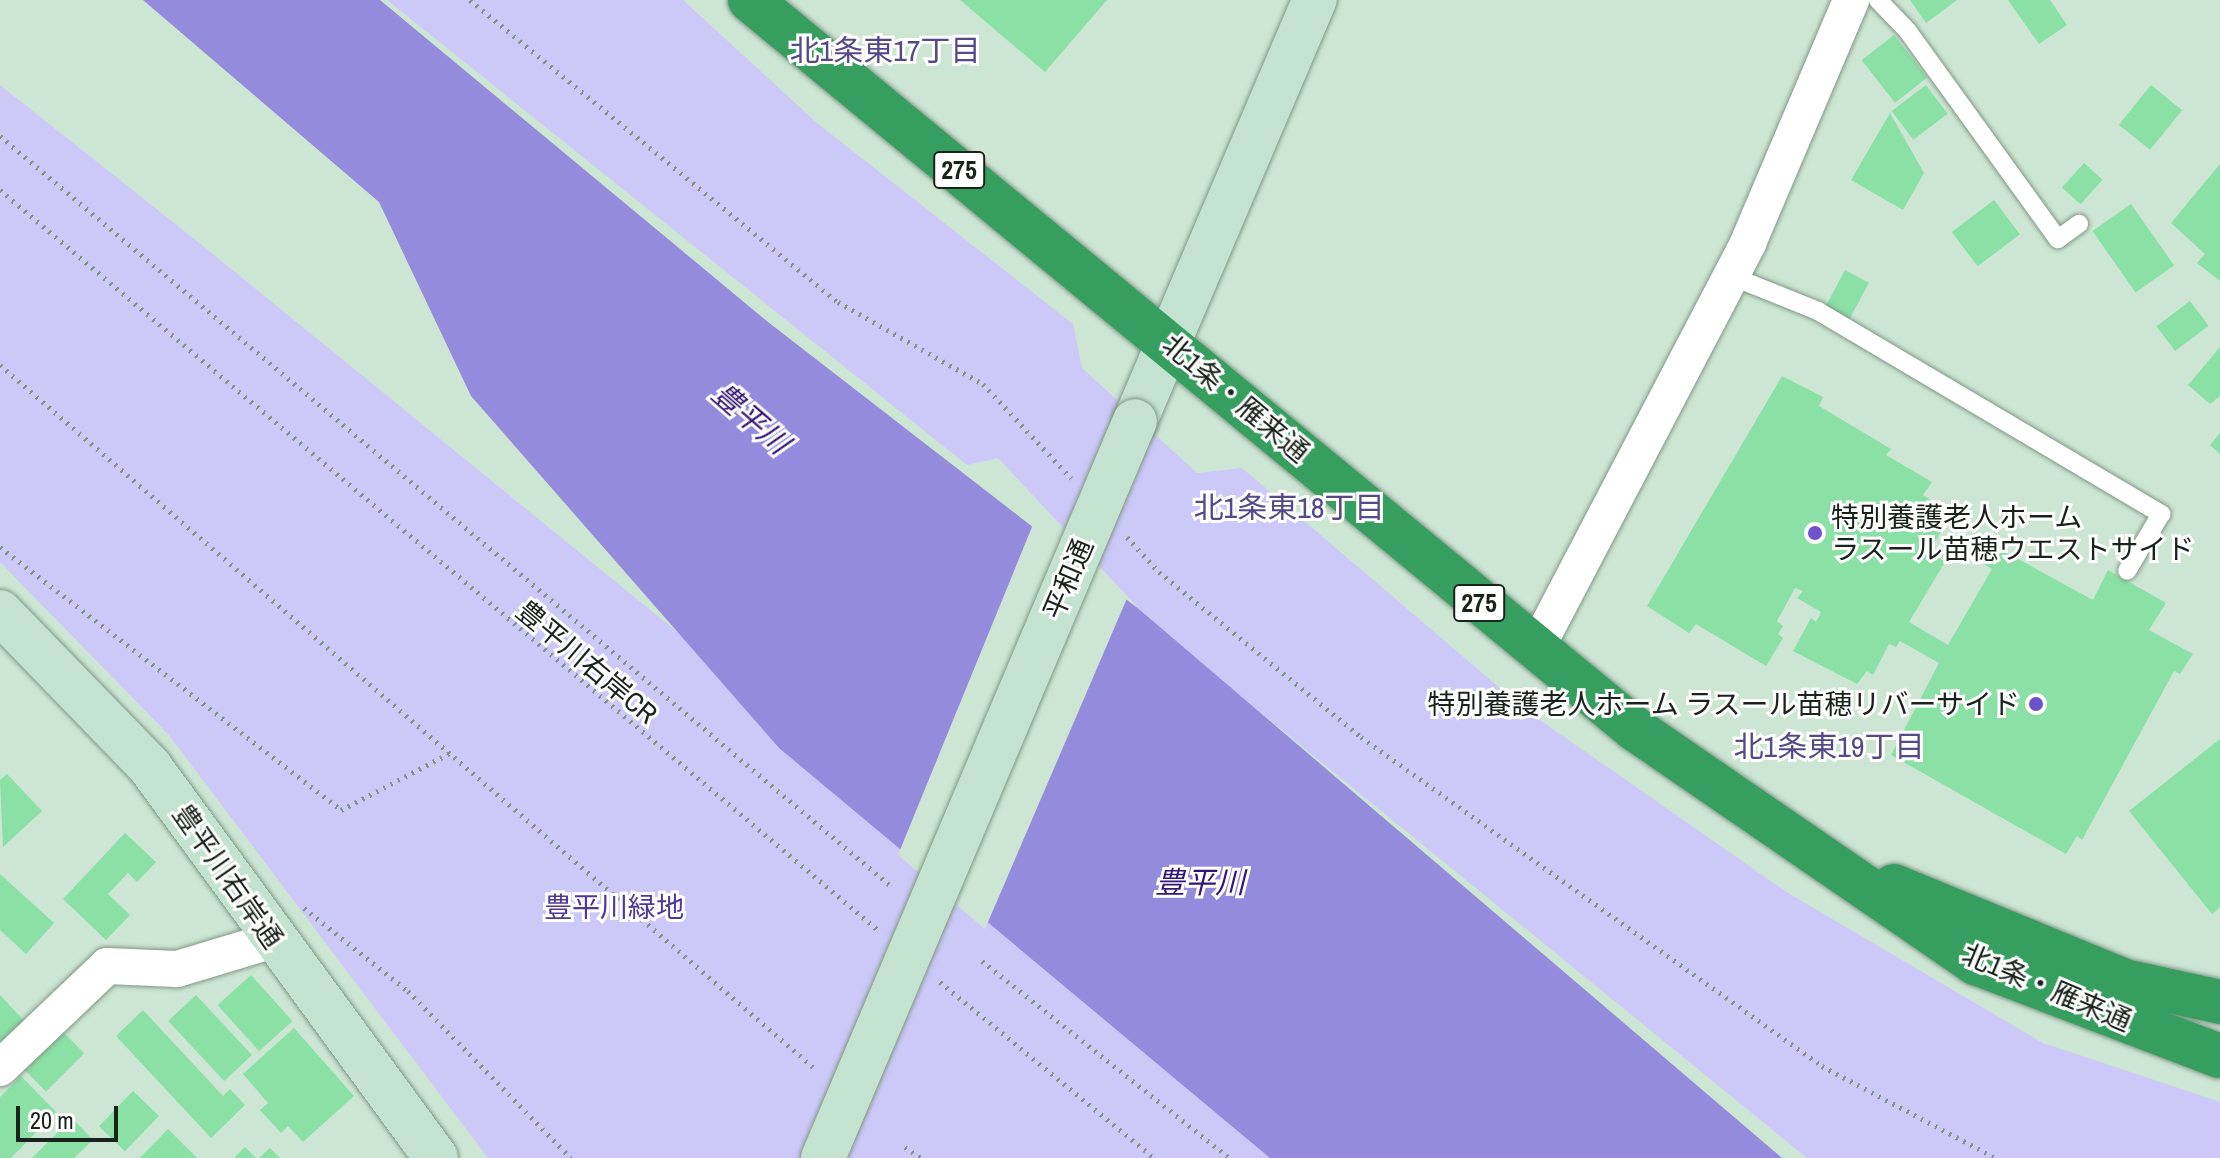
<!DOCTYPE html>
<meta charset="utf-8">
<style>
body{margin:0}
#map{position:relative;width:2220px;height:1158px;overflow:hidden;background:#cce6d3;font-family:"Archivo Narrow","Noto Sans JP",sans-serif}
div>[style]{position:absolute}
.green>*{inset:0;background:#ccc8f8}
.water>*{inset:0;background:#958bdc}
.pier>*{inset:0;background:#cce6d3}
.building>*{inset:0;background:#8ae0a5;transform-origin:0 0}
.path>*{height:5px;margin-top:-2.5px;transform-origin:0;background:repeating-linear-gradient(90deg,#819386 0 2px,transparent 0 8px)}
.roads{filter:drop-shadow(0 0 2px #809886) drop-shadow(0 0 2px #809886)}
.lane>*{height:18px;margin:-9px;padding:0 9px;transform-origin:9px;border-radius:9px;background:#fff}
.street>*{height:36px;margin:-18px;padding:0 18px;transform-origin:18px;border-radius:18px;background:#fff}
.secondary>*{height:44px;margin:-22px;padding:0 22px;transform-origin:22px;border-radius:22px;background:#c3e2cf}
.highway>*{height:44px;margin:-22px;padding:0 22px;transform-origin:22px;border-radius:22px;background:#369f60}
.bridges{filter:drop-shadow(0 0 2px #809886) drop-shadow(0 0 2px #809886)}
.secondary-bridge>*{height:44px;margin:-22px;padding:0 22px;transform-origin:22px;border-radius:22px;background:#c3e2cf}
.dots>*{width:22px;height:22px;translate:-50% -50%;box-sizing:border-box;border:4px solid #fff;border-radius:50%}
span{translate:-50% -50%;white-space:nowrap;text-align:center;line-height:1.15;-webkit-text-stroke:6px #fff;paint-order:stroke}
.shield-label span{padding:2px 6px;background:#fff;border:2px solid;border-radius:6px;-webkit-text-stroke-width:0}
.shield-label{font-size:26px;color:#19221b;font-weight:700}
.street-label{font-size:28px;color:#19221b}
.poi-label{font-size:28px;color:#19221b}
.left{translate:0 -50%;text-align:left}
.right{translate:-100% -50%;text-align:right}
.park-label{font-size:28px;color:#4e3998}
.neighbourhood-label{font-size:30px;color:#544a88}
.water-label{font-size:30px;color:#321574;font-style:italic}
.scale{position:absolute;left:16px;top:1106px;width:102px;height:36px;box-sizing:border-box;border:4px solid #19221b;border-top:0;padding-left:10px;font-size:24px;line-height:28px;white-space:nowrap;color:#19221b;-webkit-text-stroke:6px #fff;paint-order:stroke}
</style>
<div id="map">
<div class="green">
<div style="clip-path:polygon(387px 0,683px 0,817px 123px,1073px 324px,1082px 368px,1197px 473px,1242px 468px,1527px 711px,1788px 893px,2043px 1043px,2220px 1102px,2220px 1158px,1807px 1158px,1158px 629px,998px 458px,967px 465px)"></div>
<div style="clip-path:polygon(0 85px,193px 238px,1324px 1158px,488px 1158px,168px 734px,0 562px)"></div>
</div>
<div class="water">
<div style="clip-path:polygon(143px 0,380px 0,768px 322px,1140px 610px,1782px 1158px,1270px 1158px,779px 748px,471px 396px,379px 202px)"></div>
</div>
<div class="pier">
<div style="clip-path:polygon(1034px 522px,1128px 596px,985px 929px,898px 855px)"></div>
</div>
<div class="building">
<div style="clip-path:polygon(960px 0,1107px 0,1045px 72px)"></div>
<div style="clip-path:polygon(1910px 0,1957px 0,1926px 23px)"></div>
<div style="clip-path:polygon(2008px 0,2050px 0,2067px 25px,2039px 44px)"></div>
<div style="left:1894px;top:35px;width:54px;height:41px;rotate:52deg"></div>
<div style="left:1926px;top:85px;width:36px;height:43px;rotate:53deg"></div>
<div style="left:2151px;top:85px;width:40px;height:51px;rotate:39deg"></div>
<div style="clip-path:polygon(1890px 113px,1924px 173px,1903px 210px,1851px 180px)"></div>
<div style="left:2084px;top:163px;width:25px;height:33px;rotate:42deg"></div>
<div style="clip-path:polygon(2220px 164px,2220px 281px,2197px 263px,2205px 254px,2171px 223px)"></div>
<div style="left:1994px;top:200px;width:43px;height:53px;rotate:53deg"></div>
<div style="left:2131px;top:204px;width:75px;height:47px;rotate:55deg"></div>
<div style="left:1845px;top:270px;width:27px;height:41px;rotate:28deg"></div>
<div style="left:2190px;top:301px;width:31px;height:42px;rotate:53deg"></div>
<div style="clip-path:polygon(2220px 347px,2220px 396px,2210px 404px,2188px 385px)"></div>
<div style="clip-path:polygon(1782px 376px,1823px 397px,1819px 406px,1891px 449px,1886px 455px,1932px 482px,1923px 495px,1952px 515px,1929px 551px,1945px 562px,1909px 622px,1948px 645px,1992px 569px,1984px 564px,1997px 542px,2008px 549px,2005px 552px,2093px 600px,2108px 570px,2166px 603px,2149px 630px,2193px 654px,2180px 674px,2174px 671px,2082px 840px,2077px 836px,2066px 854px,1891px 755px,1939px 663px,1900px 641px,1896px 647px,1889px 644px,1873px 675px,1867px 671px,1857px 684px,1793px 651px,1811px 618px,1816px 622px,1821px 612px,1797px 598px,1803px 591px,1795px 588px,1777px 621px,1783px 626px,1778px 634px,1783px 638px,1766px 666px,1696px 624px,1689px 633px,1647px 606px)"></div>
<div style="clip-path:polygon(2220px 433px,2220px 454px,2210px 445px)"></div>
<div style="clip-path:polygon(2220px 739px,2220px 907px,2212px 914px,2129px 811px)"></div>
<div style="clip-path:polygon(7px 774px,42px 811px,3px 847px,0 780px)"></div>
<div style="clip-path:polygon(125px 833px,156px 862px,137px 882px,128px 873px,108px 894px,130px 915px,106px 940px,63px 899px)"></div>
<div style="clip-path:polygon(0 874px,54px 923px,26px 954px,0 930px)"></div>
<div style="left:251px;top:975px;width:62px;height:45px;rotate:48deg"></div>
<div style="clip-path:polygon(0 995px,27px 1024px,0 1049px)"></div>
<div style="left:196px;top:995px;width:82px;height:38px;rotate:47deg"></div>
<div style="clip-path:polygon(143px 1010px,223px 1096px,230px 1089px,245px 1105px,211px 1138px,116px 1036px)"></div>
<div style="clip-path:polygon(294px 1028px,354px 1096px,303px 1142px,288px 1126px,281px 1133px,260px 1110px,268px 1103px,243px 1074px)"></div>
<div style="left:63px;top:1032px;width:30px;height:54px;rotate:45deg"></div>
<div style="clip-path:polygon(21px 1076px,56px 1112px,11px 1158px,0 1158px,0 1097px)"></div>
<div style="left:133px;top:1091px;width:36px;height:49px;rotate:44deg"></div>
<div style="clip-path:polygon(72px 1118px,93px 1140px,74px 1158px,32px 1158px)"></div>
<div style="clip-path:polygon(168px 1129px,197px 1158px,140px 1158px)"></div>
<div style="clip-path:polygon(245px 1147px,256px 1158px,234px 1158px)"></div>
<div style="clip-path:polygon(270px 1148px,280px 1158px,259px 1158px)"></div>
</div>
<div class="path">
<div style="left:470px;top:0;width:476px;rotate:39.4deg"></div>
<div style="left:838px;top:302px;width:167px;rotate:29.5deg"></div>
<div style="left:983px;top:384px;width:129px;rotate:46.9deg"></div>
<div style="left:0;top:136px;width:1165px;rotate:40.09deg"></div>
<div style="left:0;top:190px;width:1147px;rotate:40.12deg"></div>
<div style="left:0;top:365px;width:1074px;rotate:40.81deg"></div>
<div style="left:1127px;top:537px;width:47px;rotate:47.6deg"></div>
<div style="left:1159px;top:572px;width:261px;rotate:39.2deg"></div>
<div style="left:1361px;top:737px;width:566px;rotate:35.51deg"></div>
<div style="left:1822px;top:1066px;width:197px;rotate:27.9deg"></div>
<div style="left:0;top:547px;width:431px;rotate:37.6deg"></div>
<div style="left:341px;top:810px;width:125px;rotate:-27.6deg"></div>
<div style="left:304px;top:908px;width:133px;rotate:38.6deg"></div>
<div style="left:408px;top:991px;width:233px;rotate:45.7deg"></div>
<div style="left:982px;top:961px;width:317px;rotate:38.5deg"></div>
<div style="left:940px;top:982px;width:277px;rotate:39.4deg"></div>
<div style="left:905px;top:1147px;width:19px;rotate:35deg"></div>
</div>
<div class="roads">
<div class="lane">
<div style="left:1878px;top:0;width:42px;rotate:46deg"></div>
<div style="left:1907px;top:30px;width:258px;rotate:54.2deg"></div>
<div style="left:2058px;top:239px;width:26px;rotate:-36deg"></div>
<div style="left:1731px;top:276px;width:94px;rotate:21.9deg"></div>
<div style="left:1818px;top:311px;width:399px;rotate:30.6deg"></div>
<div style="left:2161px;top:514px;width:66px;rotate:120.8deg"></div>
</div>
<div class="street">
<div style="left:1535px;top:651px;width:460px;rotate:-62.4deg"></div>
<div style="left:1748px;top:243px;width:264px;rotate:-67deg"></div>
<div style="left:0;top:1068px;width:148px;rotate:-43.6deg"></div>
<div style="left:107px;top:966px;width:70px;rotate:2.5deg"></div>
<div style="left:177px;top:969px;width:100px;rotate:-16.8deg"></div>
</div>
<div class="secondary">
<div style="left:1135px;top:421px;width:458px;rotate:-66.9deg"></div>
<div style="left:0;top:612px;width:216px;rotate:45.9deg"></div>
<div style="left:150px;top:767px;width:484px;rotate:53.8deg"></div>
</div>
<div class="highway">
<div style="left:750px;top:0;width:1147px;rotate:39.48deg"></div>
<div style="left:1635px;top:729px;width:414px;rotate:34.5deg"></div>
<div style="left:1976px;top:963px;width:261px;rotate:20.9deg"></div>
<div style="left:1894px;top:886px;width:249px;rotate:22.4deg"></div>
<div style="left:2124px;top:981px;width:98px;rotate:12.3deg"></div>
</div>
</div>
<div class="bridges">
<div class="secondary-bridge">
<div style="left:823px;top:1158px;width:800px;rotate:-67.06deg"></div>
</div>
</div>
<div class="dots">
<div style="left:1815px;top:533px;background:#6d53cd"></div>
<div style="left:2036px;top:704px;background:#6d53cd"></div>
</div>
<div class="shield-label">
<span style="left:959px;top:170px">275</span>
<span style="left:1479px;top:603px">275</span>
</div>
<div class="street-label">
<span style="left:1236px;top:398px;rotate:40deg">北1条・雁来通</span>
<span style="left:1068px;top:579px;rotate:-67deg">平和通</span>
<span style="left:587px;top:662px;rotate:40deg">豊平川右岸CR</span>
<span style="left:228px;top:876px;rotate:55deg">豊平川右岸通</span>
<span style="left:2047px;top:987px;rotate:23deg">北1条・雁来通</span>
</div>
<div class="poi-label">
<span class="left" style="left:1831px;top:533px">特別養護老人ホーム<br>ラスール苗穂ウエストサイド</span>
<span class="right" style="left:2020px;top:704px">特別養護老人ホーム ラスール苗穂リバーサイド</span>
</div>
<div class="park-label">
<span style="left:614px;top:907px">豊平川緑地</span>
</div>
<div class="neighbourhood-label">
<span style="left:885px;top:50px">北1条東17丁目</span>
<span style="left:1289px;top:507px">北1条東18丁目</span>
<span style="left:1829px;top:746px">北1条東19丁目</span>
</div>
<div class="water-label">
<span style="left:751px;top:418px;rotate:41deg">豊平川</span>
<span style="left:1200px;top:882px">豊平川</span>
</div>
<div class="scale">20 m</div>
</div>
